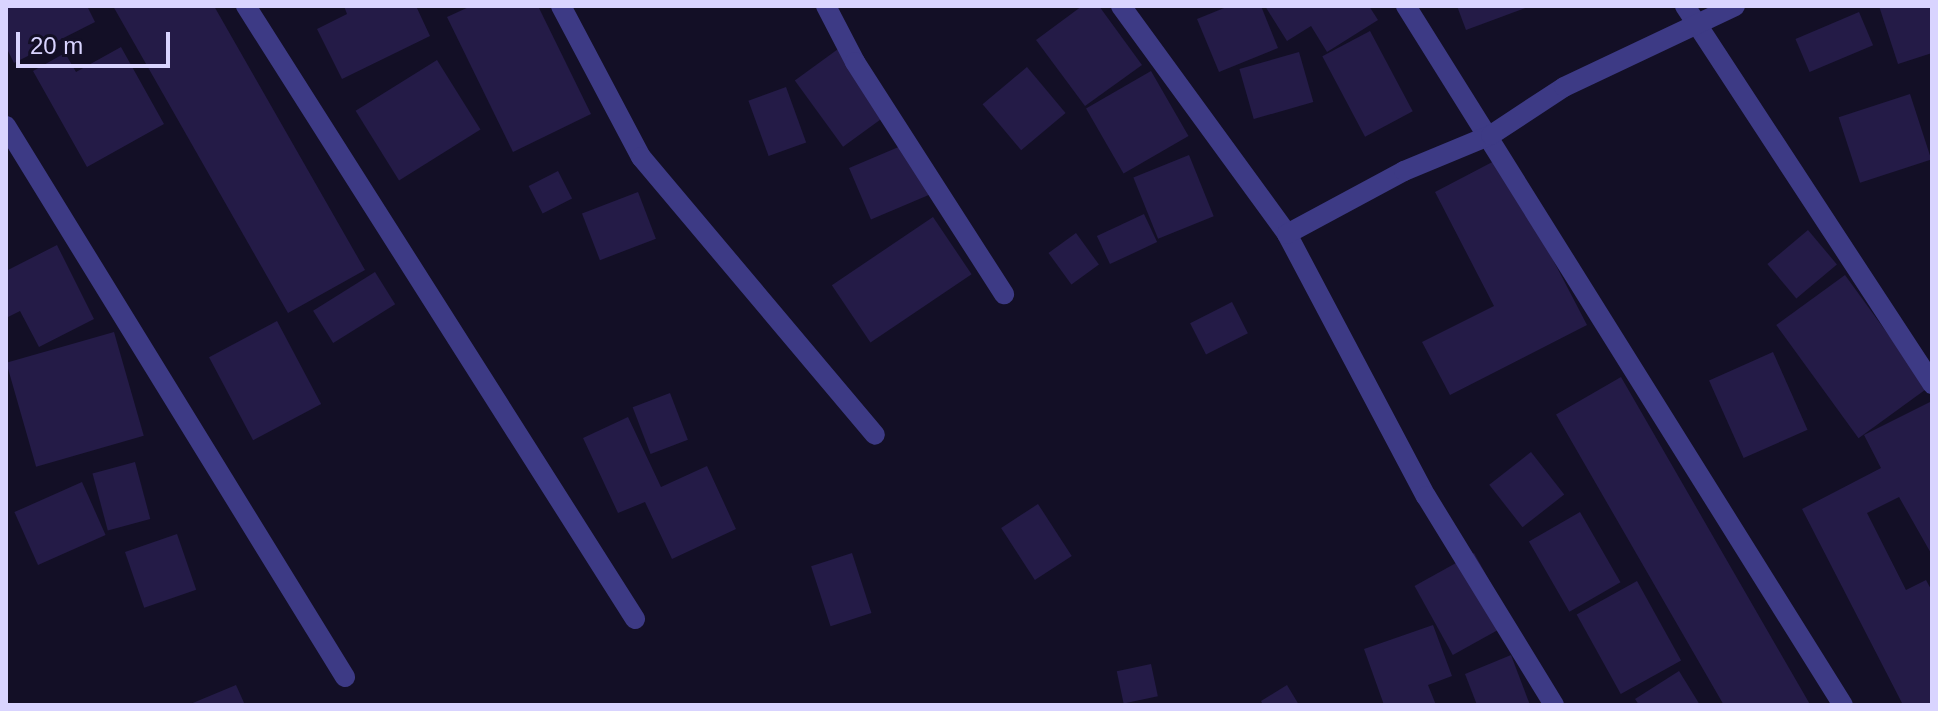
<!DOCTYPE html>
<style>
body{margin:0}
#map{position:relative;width:1938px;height:711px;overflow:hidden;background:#130f26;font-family:Helvetica,sans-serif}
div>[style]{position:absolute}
.building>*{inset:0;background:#241b47;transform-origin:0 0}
.street>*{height:20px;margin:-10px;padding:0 10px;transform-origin:10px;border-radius:10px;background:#3d3a85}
span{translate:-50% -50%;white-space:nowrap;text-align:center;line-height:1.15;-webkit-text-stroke:6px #130f26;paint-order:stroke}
.frame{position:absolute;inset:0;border:8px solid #d9d4ff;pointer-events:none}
.scale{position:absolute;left:16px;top:32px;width:154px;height:36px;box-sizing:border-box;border:4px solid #d9d4ff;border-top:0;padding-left:10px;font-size:24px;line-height:28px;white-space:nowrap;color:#d9d4ff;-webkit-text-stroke:6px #130f26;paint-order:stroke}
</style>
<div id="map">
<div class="building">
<div style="clip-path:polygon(6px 6px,87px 6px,95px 22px,14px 63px,6px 47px)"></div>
<div style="clip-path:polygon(113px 6px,214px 6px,365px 270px,288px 313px)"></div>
<div style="clip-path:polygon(344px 6px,416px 6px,430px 36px,342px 79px,317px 29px,347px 14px)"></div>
<div style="clip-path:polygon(471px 6px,538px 6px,591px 114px,513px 152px,447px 17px)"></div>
<div style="clip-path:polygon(1082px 6px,1099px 6px,1142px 65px,1085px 106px,1036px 40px)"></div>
<div style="clip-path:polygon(1229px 6px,1261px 6px,1278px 48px,1219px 72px,1197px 19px)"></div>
<div style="clip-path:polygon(1265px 6px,1369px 6px,1378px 20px,1327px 52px,1311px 26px,1287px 41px)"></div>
<div style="clip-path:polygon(1457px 6px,1531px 6px,1466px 30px)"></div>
<div style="clip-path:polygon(1879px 6px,1932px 6px,1932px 53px,1898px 64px)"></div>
<div style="left:1859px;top:12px;width:36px;height:69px;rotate:67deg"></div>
<div style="left:1370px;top:31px;width:91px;height:54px;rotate:62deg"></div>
<div style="left:845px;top:44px;width:82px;height:62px;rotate:54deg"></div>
<div style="clip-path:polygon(121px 47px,164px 124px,87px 167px,33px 71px,65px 53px,76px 72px)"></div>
<div style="left:1299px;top:52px;width:52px;height:62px;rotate:74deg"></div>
<div style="left:437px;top:60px;width:82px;height:96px;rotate:58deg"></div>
<div style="left:1027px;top:67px;width:60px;height:58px;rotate:50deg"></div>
<div style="left:1151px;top:71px;width:75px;height:75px;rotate:60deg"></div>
<div style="left:786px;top:87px;width:59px;height:40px;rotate:70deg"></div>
<div style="left:1910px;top:94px;width:69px;height:75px;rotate:72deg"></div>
<div style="left:908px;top:143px;width:56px;height:64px;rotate:67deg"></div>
<div style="left:1189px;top:155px;width:66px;height:60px;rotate:68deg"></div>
<div style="clip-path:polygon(1500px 158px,1587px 325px,1450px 395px,1422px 342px,1494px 306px,1435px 192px)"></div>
<div style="left:558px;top:171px;width:31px;height:33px;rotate:63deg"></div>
<div style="left:638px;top:192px;width:50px;height:60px;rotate:69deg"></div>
<div style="left:1144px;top:214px;width:31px;height:52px;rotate:65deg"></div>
<div style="left:933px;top:217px;width:69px;height:122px;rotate:56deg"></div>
<div style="left:1808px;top:230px;width:45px;height:53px;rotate:50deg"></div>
<div style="left:1076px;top:233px;width:39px;height:34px;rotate:54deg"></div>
<div style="clip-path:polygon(57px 245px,94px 319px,39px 347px,20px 311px,6px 318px,6px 271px)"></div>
<div style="left:375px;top:272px;width:38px;height:73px;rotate:58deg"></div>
<div style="left:1845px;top:275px;width:140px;height:85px;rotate:54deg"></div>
<div style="left:1232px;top:302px;width:35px;height:47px;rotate:63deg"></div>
<div style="left:277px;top:321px;width:94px;height:77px;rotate:62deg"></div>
<div style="left:114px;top:332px;width:108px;height:112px;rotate:74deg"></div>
<div style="left:1773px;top:352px;width:85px;height:70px;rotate:66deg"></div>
<div style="left:1621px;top:377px;width:379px;height:75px;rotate:60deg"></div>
<div style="left:670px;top:393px;width:50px;height:40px;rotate:69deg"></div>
<div style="clip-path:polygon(1932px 401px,1932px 555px,1899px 497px,1867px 513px,1906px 590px,1926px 580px,1932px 591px,1932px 705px,1903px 705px,1802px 509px,1881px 468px,1864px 435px)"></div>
<div style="clip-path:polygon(628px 417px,661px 487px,707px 466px,736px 529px,672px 559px,645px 502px,618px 513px,583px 438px)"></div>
<div style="left:1531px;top:452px;width:54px;height:53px;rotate:52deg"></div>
<div style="left:135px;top:462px;width:59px;height:44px;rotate:75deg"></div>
<div style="left:82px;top:482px;width:58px;height:74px;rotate:66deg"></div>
<div style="left:1038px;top:504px;width:62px;height:44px;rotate:57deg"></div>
<div style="left:1580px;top:512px;width:81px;height:59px;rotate:60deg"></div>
<div style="left:177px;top:534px;width:59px;height:55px;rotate:71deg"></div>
<div style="left:852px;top:553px;width:63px;height:43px;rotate:72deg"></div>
<div style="left:1474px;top:553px;width:79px;height:68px;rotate:61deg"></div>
<div style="left:1637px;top:581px;width:91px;height:69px;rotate:61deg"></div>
<div style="clip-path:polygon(1433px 625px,1452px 676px,1428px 685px,1436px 705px,1384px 705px,1364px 649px)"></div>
<div style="clip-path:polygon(1511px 655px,1530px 705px,1477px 705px,1465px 674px)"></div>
<div style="left:1151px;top:664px;width:33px;height:35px;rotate:78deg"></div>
<div style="clip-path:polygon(1679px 671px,1700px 705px,1639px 705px,1635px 699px)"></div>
<div style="clip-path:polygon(236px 685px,245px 705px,188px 705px)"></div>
<div style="clip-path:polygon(1287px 685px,1299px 705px,1263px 705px,1261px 701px)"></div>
</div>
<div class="street">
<div style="left:246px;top:6px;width:726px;rotate:57.6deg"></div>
<div style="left:561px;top:6px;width:171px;rotate:62.1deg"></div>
<div style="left:641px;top:157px;width:363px;rotate:49.9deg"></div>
<div style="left:826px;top:6px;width:63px;rotate:62.6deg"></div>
<div style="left:855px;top:62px;width:276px;rotate:57.3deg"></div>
<div style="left:1121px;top:6px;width:282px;rotate:53.9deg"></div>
<div style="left:1287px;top:234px;width:297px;rotate:62.1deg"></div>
<div style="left:1426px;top:496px;width:245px;rotate:58.5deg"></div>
<div style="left:1406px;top:6px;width:824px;rotate:57.99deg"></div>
<div style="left:1685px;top:6px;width:452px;rotate:56.8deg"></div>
<div style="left:6px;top:126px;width:647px;rotate:58.4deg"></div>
<div style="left:1287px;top:234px;width:133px;rotate:-28.3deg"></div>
<div style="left:1404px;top:171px;width:94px;rotate:-22.5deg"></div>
<div style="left:1491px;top:135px;width:87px;rotate:-33.3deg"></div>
<div style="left:1564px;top:87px;width:189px;rotate:-25.3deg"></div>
</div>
<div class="frame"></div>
<div class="scale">20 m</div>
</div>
